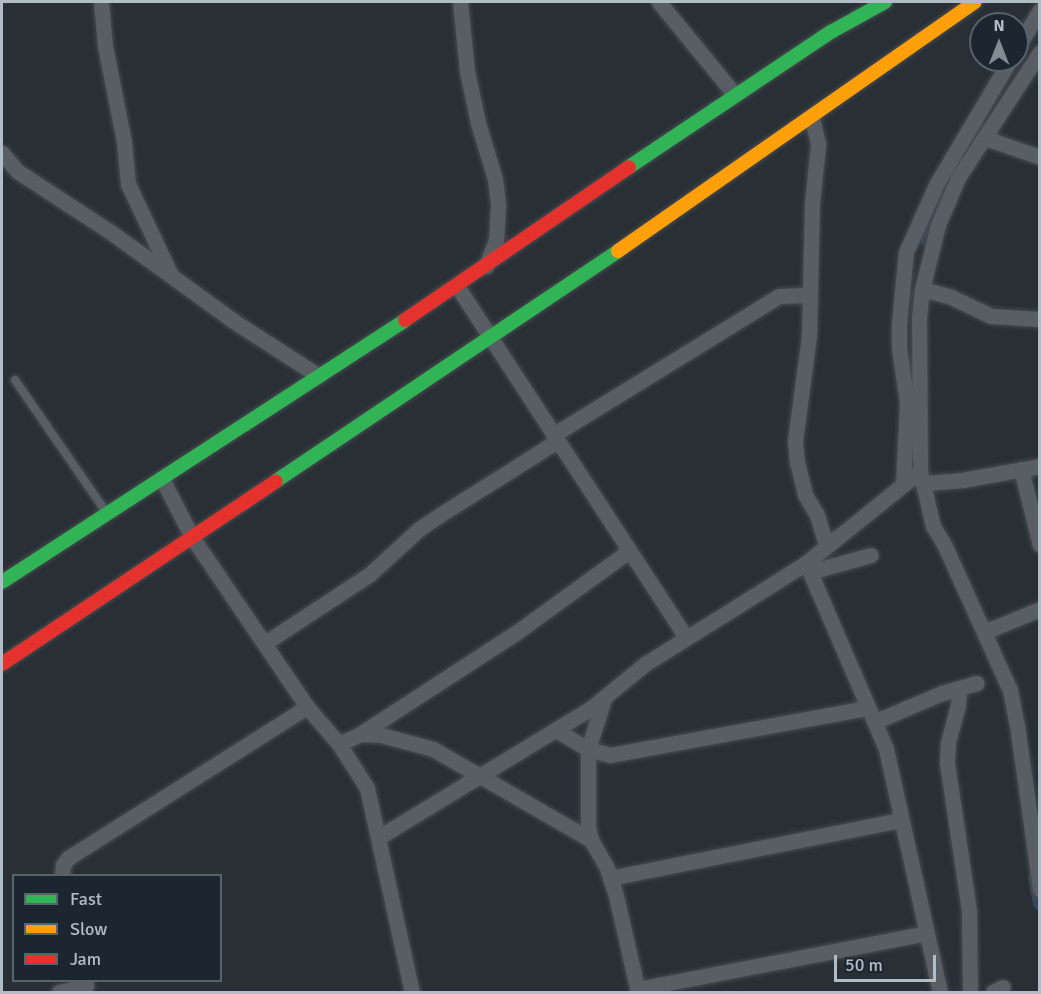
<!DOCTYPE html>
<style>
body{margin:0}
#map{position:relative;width:1041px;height:994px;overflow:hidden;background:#282f35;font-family:Signika,sans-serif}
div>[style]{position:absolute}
.canal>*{height:15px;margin:-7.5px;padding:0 7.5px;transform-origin:7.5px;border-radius:7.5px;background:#34495f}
.roads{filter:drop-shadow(0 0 2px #464b50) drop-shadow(0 0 2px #464b50)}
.lane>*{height:8px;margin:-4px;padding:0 4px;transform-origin:4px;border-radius:4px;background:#585e64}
.street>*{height:15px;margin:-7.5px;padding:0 7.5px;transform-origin:7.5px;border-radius:7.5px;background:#585e64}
.fast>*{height:14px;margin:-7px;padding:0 7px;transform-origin:7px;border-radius:7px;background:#30b455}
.slow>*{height:14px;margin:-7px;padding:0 7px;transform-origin:7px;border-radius:7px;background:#ff9f0a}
.jam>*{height:14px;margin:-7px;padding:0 7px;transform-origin:7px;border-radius:7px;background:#e5322d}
span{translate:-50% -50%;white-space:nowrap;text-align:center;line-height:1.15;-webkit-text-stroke:4.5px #1b2630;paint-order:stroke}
.frame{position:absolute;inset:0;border:3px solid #b1bcc7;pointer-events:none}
.legend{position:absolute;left:12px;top:874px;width:210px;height:108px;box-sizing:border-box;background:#1b2630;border:2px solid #57626c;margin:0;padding:8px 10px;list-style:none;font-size:18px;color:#b1bcc7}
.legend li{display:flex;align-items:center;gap:12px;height:30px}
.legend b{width:30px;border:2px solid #57626c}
.north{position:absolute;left:969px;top:12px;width:60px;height:60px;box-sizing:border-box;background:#1b2630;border:2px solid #57626c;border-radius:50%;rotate:0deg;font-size:16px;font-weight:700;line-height:24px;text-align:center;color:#b1bcc7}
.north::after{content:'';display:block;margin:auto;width:21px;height:27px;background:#818b94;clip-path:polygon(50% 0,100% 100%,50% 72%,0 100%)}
.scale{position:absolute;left:834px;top:955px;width:102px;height:27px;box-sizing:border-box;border:3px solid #b1bcc7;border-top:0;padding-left:8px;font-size:18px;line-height:21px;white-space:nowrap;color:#b1bcc7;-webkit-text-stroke:4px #1b2630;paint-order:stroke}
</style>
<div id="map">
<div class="canal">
<div style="left:927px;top:239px;width:27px;rotate:-75deg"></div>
<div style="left:934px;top:213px;width:93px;rotate:-63.2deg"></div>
<div style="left:1035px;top:877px;width:26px;rotate:79deg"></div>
</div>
<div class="roads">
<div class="lane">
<div style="left:15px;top:380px;width:160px;rotate:55.4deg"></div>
</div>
<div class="street">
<div style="left:101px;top:2px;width:44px;rotate:84.8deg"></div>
<div style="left:105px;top:46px;width:98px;rotate:78.8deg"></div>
<div style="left:124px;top:142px;width:42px;rotate:84.6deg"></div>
<div style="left:128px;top:184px;width:98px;rotate:64.7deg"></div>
<div style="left:460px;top:2px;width:69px;rotate:84.2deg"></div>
<div style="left:467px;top:71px;width:53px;rotate:78.1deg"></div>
<div style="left:478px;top:123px;width:59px;rotate:73.1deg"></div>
<div style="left:495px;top:179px;width:26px;rotate:83deg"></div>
<div style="left:498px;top:205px;width:35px;rotate:93deg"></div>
<div style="left:496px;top:240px;width:28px;rotate:111deg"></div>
<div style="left:659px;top:2px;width:120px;rotate:50.7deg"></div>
<div style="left:1017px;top:48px;width:44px;rotate:-58.8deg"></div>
<div style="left:1040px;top:52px;width:150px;rotate:123.1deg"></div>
<div style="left:958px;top:178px;width:51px;rotate:113.1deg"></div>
<div style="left:938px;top:225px;width:66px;rotate:104deg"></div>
<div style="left:922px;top:289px;width:28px;rotate:96deg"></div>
<div style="left:919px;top:317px;width:154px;rotate:89.6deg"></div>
<div style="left:920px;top:471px;width:57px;rotate:76.7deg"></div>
<div style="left:933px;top:526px;width:21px;rotate:59deg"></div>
<div style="left:944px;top:544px;width:160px;rotate:65.7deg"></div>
<div style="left:1010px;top:690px;width:36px;rotate:79deg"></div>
<div style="left:1017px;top:725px;width:166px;rotate:82deg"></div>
<div style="left:812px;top:118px;width:28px;rotate:77deg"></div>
<div style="left:818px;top:145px;width:58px;rotate:95.9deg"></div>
<div style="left:812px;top:203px;width:133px;rotate:91.3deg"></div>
<div style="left:809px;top:336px;width:106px;rotate:97.6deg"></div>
<div style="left:795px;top:441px;width:21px;rotate:85deg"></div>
<div style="left:797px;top:462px;width:34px;rotate:76deg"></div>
<div style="left:805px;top:495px;width:23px;rotate:59deg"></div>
<div style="left:817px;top:515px;width:30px;rotate:73deg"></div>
<div style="left:985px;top:138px;width:58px;rotate:19.1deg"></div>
<div style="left:2px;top:153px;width:23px;rotate:50deg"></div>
<div style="left:17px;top:171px;width:113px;rotate:33.1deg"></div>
<div style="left:112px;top:233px;width:148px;rotate:35.9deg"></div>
<div style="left:232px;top:320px;width:103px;rotate:32.8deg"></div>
<div style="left:457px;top:286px;width:419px;rotate:56.9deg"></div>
<div style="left:922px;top:289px;width:30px;rotate:15deg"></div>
<div style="left:951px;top:297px;width:44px;rotate:25.4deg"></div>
<div style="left:991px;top:316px;width:49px;rotate:3.5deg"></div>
<div style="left:553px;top:435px;width:265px;rotate:-31.6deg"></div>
<div style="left:779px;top:296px;width:30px;rotate:-2deg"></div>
<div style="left:1021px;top:469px;width:78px;rotate:76deg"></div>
<div style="left:162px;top:479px;width:65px;rotate:62.7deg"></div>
<div style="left:192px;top:537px;width:205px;rotate:55.9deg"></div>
<div style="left:307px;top:707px;width:49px;rotate:49.1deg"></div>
<div style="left:339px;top:744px;width:52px;rotate:57.5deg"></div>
<div style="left:367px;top:788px;width:209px;rotate:77.6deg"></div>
<div style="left:923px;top:483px;width:39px;rotate:-4deg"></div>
<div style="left:962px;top:480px;width:79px;rotate:-10.2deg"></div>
<div style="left:903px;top:484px;width:81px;rotate:-87.2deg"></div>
<div style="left:907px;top:403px;width:56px;rotate:-98.3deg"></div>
<div style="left:899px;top:348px;width:25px;rotate:-90deg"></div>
<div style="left:899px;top:323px;width:71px;rotate:-84.4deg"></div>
<div style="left:906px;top:252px;width:76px;rotate:-65.8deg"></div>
<div style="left:937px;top:183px;width:143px;rotate:-59.3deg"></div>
<div style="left:806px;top:563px;width:202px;rotate:66.7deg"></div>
<div style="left:886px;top:749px;width:249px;rotate:77.5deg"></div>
<div style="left:810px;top:572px;width:63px;rotate:-15.6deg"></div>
<div style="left:984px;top:632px;width:61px;rotate:-22.3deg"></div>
<div style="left:265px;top:643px;width:126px;rotate:-33.3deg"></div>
<div style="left:370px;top:574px;width:67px;rotate:-42.6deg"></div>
<div style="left:419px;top:529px;width:32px;rotate:-34deg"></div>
<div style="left:446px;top:511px;width:131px;rotate:-32.2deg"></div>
<div style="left:959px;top:688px;width:17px;rotate:93deg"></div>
<div style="left:958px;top:705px;width:39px;rotate:105deg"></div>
<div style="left:948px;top:743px;width:20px;rotate:93deg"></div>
<div style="left:947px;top:763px;width:150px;rotate:81.5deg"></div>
<div style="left:969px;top:911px;width:81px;rotate:89.3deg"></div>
<div style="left:604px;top:699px;width:52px;rotate:107.7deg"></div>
<div style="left:588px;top:749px;width:77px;rotate:90deg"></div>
<div style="left:588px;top:826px;width:14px;rotate:78deg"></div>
<div style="left:591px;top:840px;width:32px;rotate:60deg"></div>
<div style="left:607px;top:868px;width:29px;rotate:72deg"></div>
<div style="left:616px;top:896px;width:98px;rotate:77.1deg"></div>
<div style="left:874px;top:722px;width:74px;rotate:-23.1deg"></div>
<div style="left:942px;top:693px;width:36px;rotate:-16deg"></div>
<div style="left:556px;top:730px;width:37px;rotate:31deg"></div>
<div style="left:588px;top:749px;width:23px;rotate:15deg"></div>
<div style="left:610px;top:755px;width:261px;rotate:-10.4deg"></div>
<div style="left:360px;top:734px;width:21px;rotate:3deg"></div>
<div style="left:381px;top:735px;width:54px;rotate:15.1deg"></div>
<div style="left:433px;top:749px;width:182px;rotate:29.9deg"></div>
<div style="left:339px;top:744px;width:23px;rotate:-25deg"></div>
<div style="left:360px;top:734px;width:187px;rotate:-33deg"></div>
<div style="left:517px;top:632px;width:138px;rotate:-35.9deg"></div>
<div style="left:379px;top:837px;width:248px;rotate:-31.3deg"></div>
<div style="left:591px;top:708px;width:70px;rotate:-39.2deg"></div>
<div style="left:645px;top:664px;width:190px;rotate:-32.1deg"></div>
<div style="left:806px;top:563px;width:146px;rotate:-38.9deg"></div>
<div style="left:62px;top:876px;width:11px;rotate:-85deg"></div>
<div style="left:63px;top:865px;width:9px;rotate:-54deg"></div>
<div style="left:68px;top:858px;width:283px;rotate:-32.3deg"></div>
<div style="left:610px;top:878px;width:297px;rotate:-11.3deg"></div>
<div style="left:637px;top:989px;width:295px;rotate:-10.9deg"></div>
<div style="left:59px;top:992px;width:28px;rotate:-13deg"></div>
<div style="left:993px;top:992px;width:11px;rotate:-27deg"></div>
</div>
<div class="fast">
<div style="left:629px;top:167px;width:243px;rotate:-33.8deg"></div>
<div style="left:831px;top:32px;width:62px;rotate:-29.1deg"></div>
<div style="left:276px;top:481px;width:412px;rotate:-33.9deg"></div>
<div style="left:2px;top:582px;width:481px;rotate:-33deg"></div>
</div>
<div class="slow">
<div style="left:618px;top:251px;width:435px;rotate:-34.9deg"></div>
</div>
<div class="jam">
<div style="left:405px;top:320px;width:271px;rotate:-34.3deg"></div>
<div style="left:2px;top:664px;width:329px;rotate:-33.7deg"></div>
</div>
</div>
<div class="frame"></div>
<ul class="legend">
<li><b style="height:8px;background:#30b455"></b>Fast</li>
<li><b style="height:8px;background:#ff9f0a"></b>Slow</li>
<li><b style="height:8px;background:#e5322d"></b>Jam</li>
</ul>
<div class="north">N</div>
<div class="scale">50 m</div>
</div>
